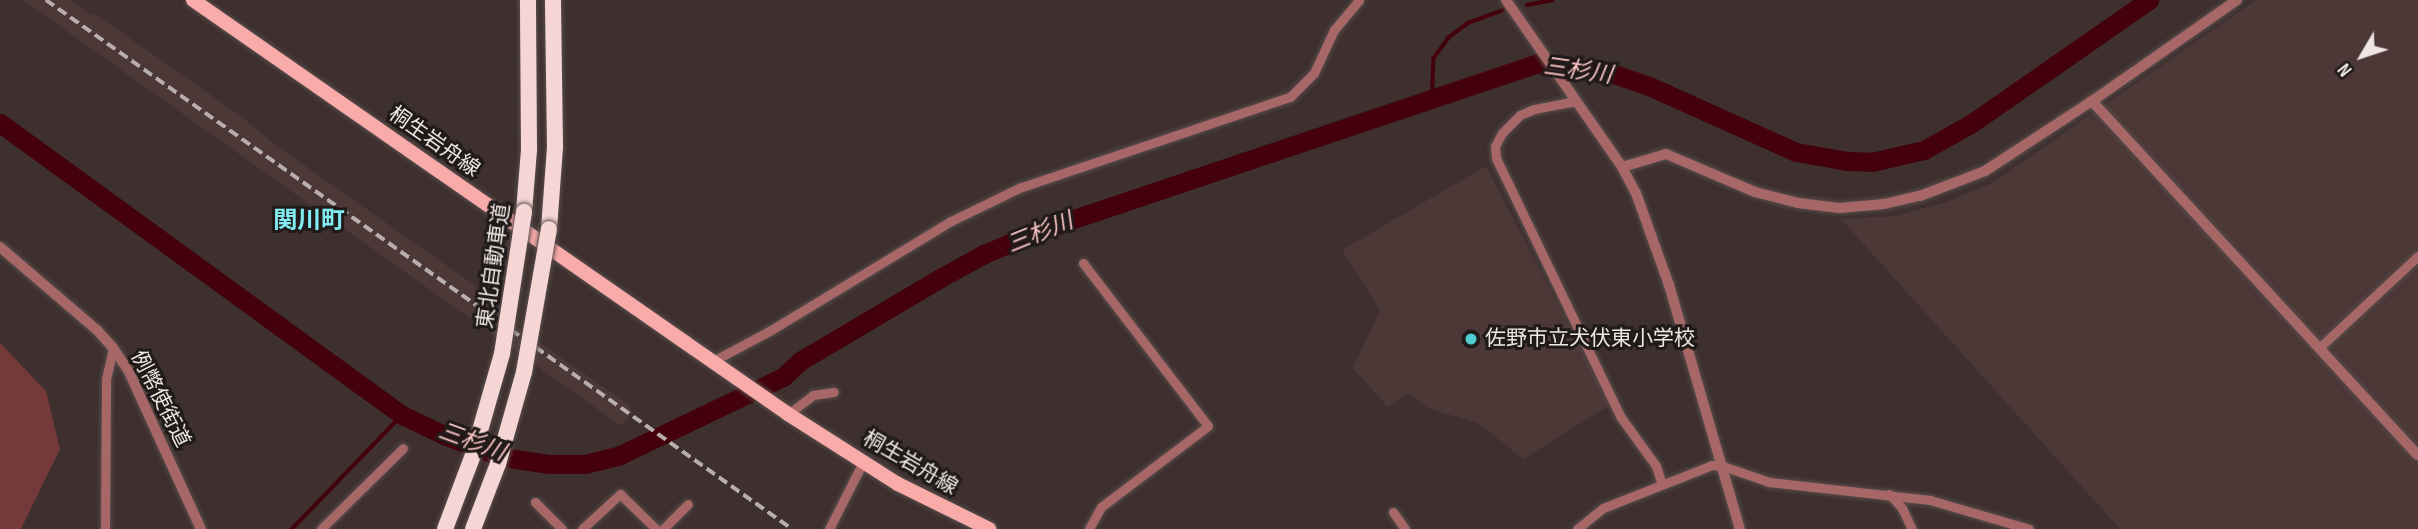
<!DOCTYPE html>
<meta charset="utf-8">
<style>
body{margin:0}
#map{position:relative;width:2418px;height:529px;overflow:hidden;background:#3d302f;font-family:"Sofia Sans Condensed","Noto Sans JP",sans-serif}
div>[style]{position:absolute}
.built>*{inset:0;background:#4b3837}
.green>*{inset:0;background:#76393a}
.stream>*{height:3.5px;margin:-1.75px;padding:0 1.75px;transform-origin:1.75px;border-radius:1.75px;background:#44000b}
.river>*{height:19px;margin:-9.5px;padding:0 9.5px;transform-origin:9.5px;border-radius:9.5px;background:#44000b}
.roads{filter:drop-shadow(0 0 2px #594d4c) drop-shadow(0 0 2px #594d4c)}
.minor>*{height:9px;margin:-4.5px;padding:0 4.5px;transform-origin:4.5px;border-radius:4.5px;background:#a76767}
.tertiary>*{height:10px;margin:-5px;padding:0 5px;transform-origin:5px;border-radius:5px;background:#a76767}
.primary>*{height:14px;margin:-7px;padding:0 7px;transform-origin:7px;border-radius:7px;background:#f9abaa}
.motorway>*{height:16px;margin:-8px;padding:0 8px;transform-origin:8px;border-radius:8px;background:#f6d6d5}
.rail>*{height:3.5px;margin-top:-1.75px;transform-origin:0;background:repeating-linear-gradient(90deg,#b8aead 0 10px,transparent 0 15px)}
.bridges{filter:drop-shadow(0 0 2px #594d4c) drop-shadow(0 0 2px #594d4c)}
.motorway-bridge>*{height:16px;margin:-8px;padding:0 8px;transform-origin:8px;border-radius:8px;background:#f6d6d5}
.dots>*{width:19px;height:19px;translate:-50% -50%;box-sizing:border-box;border:4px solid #201a19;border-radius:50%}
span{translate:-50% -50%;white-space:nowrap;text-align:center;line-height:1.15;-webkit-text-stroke:6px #201a19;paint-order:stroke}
.street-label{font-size:21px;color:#eee6e5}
.poi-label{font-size:21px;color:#eee6e5}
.left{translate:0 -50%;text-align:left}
.water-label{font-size:23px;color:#f9c4c2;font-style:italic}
.quarter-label{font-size:24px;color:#81edf2;font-weight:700}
.north{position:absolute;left:2327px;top:21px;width:70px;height:70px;-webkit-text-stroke:5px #201a19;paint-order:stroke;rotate:231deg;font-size:19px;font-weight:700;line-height:28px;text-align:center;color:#eee6e5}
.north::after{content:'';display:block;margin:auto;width:24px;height:32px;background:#eee6e5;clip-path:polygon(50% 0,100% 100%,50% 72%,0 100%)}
</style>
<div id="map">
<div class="built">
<div style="clip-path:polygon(23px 0,70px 0,90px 14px,97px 15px,245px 119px,274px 144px,483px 291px,496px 305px,496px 312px,629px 405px,632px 413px,621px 426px)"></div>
<div style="clip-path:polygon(2256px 0,2418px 0,2418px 529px,2120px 529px,1841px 219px,1895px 216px,1946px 202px,1990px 184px)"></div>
<div style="clip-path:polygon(1486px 166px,1610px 405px,1523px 459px,1478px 423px,1430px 409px,1409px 393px,1388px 407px,1353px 368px,1380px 310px,1342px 250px)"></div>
</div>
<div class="green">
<div style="clip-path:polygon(0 343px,46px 391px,60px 449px,21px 529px,0 529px)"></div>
</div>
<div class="stream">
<div style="left:1527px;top:5px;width:26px;rotate:-11deg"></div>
<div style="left:1432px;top:97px;width:38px;rotate:-88deg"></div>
<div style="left:1433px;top:59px;width:26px;rotate:-54deg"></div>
<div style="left:1448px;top:38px;width:25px;rotate:-37deg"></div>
<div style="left:1468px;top:23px;width:37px;rotate:-20deg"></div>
<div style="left:292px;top:529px;width:158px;rotate:-46deg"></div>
</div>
<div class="river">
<div style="left:0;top:123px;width:497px;rotate:36deg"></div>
<div style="left:402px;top:415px;width:47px;rotate:25.5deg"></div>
<div style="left:444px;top:435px;width:62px;rotate:20.8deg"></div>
<div style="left:502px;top:457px;width:48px;rotate:8.5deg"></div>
<div style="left:549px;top:464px;width:36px"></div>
<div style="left:585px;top:464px;width:36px;rotate:-14deg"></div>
<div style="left:620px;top:455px;width:181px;rotate:-25.6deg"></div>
<div style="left:783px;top:377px;width:23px;rotate:-43deg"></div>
<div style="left:800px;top:361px;width:165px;rotate:-30.6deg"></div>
<div style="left:942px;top:277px;width:48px;rotate:-28.7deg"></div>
<div style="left:984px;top:254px;width:62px;rotate:-22.8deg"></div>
<div style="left:1041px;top:230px;width:524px;rotate:-18.57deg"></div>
<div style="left:1538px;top:63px;width:77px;rotate:8.2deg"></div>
<div style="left:1614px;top:74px;width:37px;rotate:19deg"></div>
<div style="left:1649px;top:86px;width:161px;rotate:24.2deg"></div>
<div style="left:1796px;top:152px;width:53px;rotate:9.8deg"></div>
<div style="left:1848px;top:161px;width:24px;rotate:2deg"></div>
<div style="left:1872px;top:162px;width:53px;rotate:-13deg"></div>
<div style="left:1924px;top:150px;width:55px;rotate:-29.4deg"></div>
<div style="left:1972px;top:123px;width:216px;rotate:-34.8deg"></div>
</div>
<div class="roads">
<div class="minor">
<div style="left:1576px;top:101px;width:43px;rotate:169.2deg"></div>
<div style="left:1534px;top:109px;width:15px;rotate:157deg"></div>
<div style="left:1520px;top:115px;width:25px;rotate:135deg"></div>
<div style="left:1502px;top:133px;width:15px;rotate:118deg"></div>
<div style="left:1495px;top:146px;width:12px;rotate:85deg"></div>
<div style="left:1496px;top:158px;width:286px;rotate:64.3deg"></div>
<div style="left:1620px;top:416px;width:62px;rotate:54.2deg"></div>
<div style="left:1656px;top:466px;width:19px;rotate:72deg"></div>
<div style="left:1083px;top:263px;width:205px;rotate:52.5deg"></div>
<div style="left:1208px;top:426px;width:134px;rotate:142.9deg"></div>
<div style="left:1101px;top:507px;width:25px;rotate:119deg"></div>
<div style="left:2319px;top:348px;width:135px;rotate:-42.9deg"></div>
<div style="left:713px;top:361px;width:66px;rotate:-28.1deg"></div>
<div style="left:771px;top:330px;width:210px;rotate:-31.2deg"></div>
<div style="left:951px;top:221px;width:76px;rotate:-25.9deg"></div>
<div style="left:1019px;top:188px;width:286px;rotate:-18.6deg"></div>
<div style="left:1290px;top:97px;width:34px;rotate:-45deg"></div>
<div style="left:1314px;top:73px;width:47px;rotate:-65.1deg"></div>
<div style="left:1334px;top:30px;width:39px;rotate:-50deg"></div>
<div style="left:788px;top:414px;width:31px;rotate:-37deg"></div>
<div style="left:813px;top:395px;width:21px;rotate:-8deg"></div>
<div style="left:1889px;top:494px;width:19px;rotate:47deg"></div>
<div style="left:1902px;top:508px;width:23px;rotate:65deg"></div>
<div style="left:535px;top:502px;width:38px;rotate:45deg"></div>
<div style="left:1393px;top:512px;width:21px;rotate:55deg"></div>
<div style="left:105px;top:529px;width:150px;rotate:-89.6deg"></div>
<div style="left:106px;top:379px;width:32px;rotate:-77deg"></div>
<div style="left:321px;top:529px;width:115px;rotate:-44.6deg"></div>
<div style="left:582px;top:529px;width:52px;rotate:-42.6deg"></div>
<div style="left:620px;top:494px;width:50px;rotate:44.2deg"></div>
<div style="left:663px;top:529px;width:35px;rotate:-45deg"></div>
<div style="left:829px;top:529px;width:75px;rotate:-63.1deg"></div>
<div style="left:1577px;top:529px;width:33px;rotate:-39deg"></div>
<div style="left:1603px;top:508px;width:117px;rotate:-21.5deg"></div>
<div style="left:1712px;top:465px;width:11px;rotate:5deg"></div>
<div style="left:1723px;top:466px;width:49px;rotate:19.2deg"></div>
<div style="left:1769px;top:482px;width:162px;rotate:6.4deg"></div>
<div style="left:1930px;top:500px;width:103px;rotate:16.3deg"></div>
</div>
<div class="tertiary">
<div style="left:1506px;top:0;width:203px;rotate:55.2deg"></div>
<div style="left:1622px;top:167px;width:30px;rotate:62deg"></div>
<div style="left:1636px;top:193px;width:98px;rotate:70.3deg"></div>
<div style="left:1669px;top:285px;width:254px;rotate:73.8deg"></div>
<div style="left:2237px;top:0;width:177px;rotate:145.1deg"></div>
<div style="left:2092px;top:101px;width:481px;rotate:47.4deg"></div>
<div style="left:1622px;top:167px;width:46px;rotate:-16.5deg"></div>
<div style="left:1666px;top:154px;width:97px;rotate:23.1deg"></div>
<div style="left:1755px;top:192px;width:44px;rotate:14.3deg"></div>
<div style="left:1798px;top:203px;width:42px;rotate:6.8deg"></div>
<div style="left:1840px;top:208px;width:44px;rotate:-5.2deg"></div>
<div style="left:1884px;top:204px;width:37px;rotate:-13deg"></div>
<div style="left:1920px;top:196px;width:70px;rotate:-21deg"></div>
<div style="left:1985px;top:171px;width:128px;rotate:-33.2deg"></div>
<div style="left:0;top:247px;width:128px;rotate:40.6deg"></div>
<div style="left:97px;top:330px;width:24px;rotate:48deg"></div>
<div style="left:113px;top:348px;width:29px;rotate:56deg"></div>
<div style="left:129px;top:372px;width:173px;rotate:65.4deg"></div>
</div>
<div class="primary">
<div style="left:193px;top:0;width:725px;rotate:34.83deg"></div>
<div style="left:788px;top:414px;width:130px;rotate:32.5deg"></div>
<div style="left:898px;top:484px;width:102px;rotate:26.3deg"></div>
</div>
<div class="motorway">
<div style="left:524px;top:212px;width:62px;rotate:-85.4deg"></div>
<div style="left:529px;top:150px;width:150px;rotate:-90.4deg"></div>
<div style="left:549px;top:229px;width:82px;rotate:-85.8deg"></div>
<div style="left:555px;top:147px;width:147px;rotate:-90.8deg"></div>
</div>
</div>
<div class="rail">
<div style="left:46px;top:0;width:915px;rotate:35.34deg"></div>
</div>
<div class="bridges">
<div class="motorway-bridge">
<div style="left:445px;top:529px;width:79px;rotate:-69.3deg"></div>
<div style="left:473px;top:455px;width:105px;rotate:-74deg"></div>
<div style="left:502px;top:354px;width:144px;rotate:-81.2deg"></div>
<div style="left:473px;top:529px;width:70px;rotate:-69deg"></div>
<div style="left:498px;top:464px;width:96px;rotate:-74.2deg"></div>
<div style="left:524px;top:372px;width:145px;rotate:-80.1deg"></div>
</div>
</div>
<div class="dots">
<div style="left:1471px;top:339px;background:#51ccd3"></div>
</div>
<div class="street-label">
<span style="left:434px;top:142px;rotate:35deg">桐生岩舟線</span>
<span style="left:494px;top:266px;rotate:-82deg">東北自動車道</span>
<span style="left:160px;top:399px;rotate:63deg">例幣使街道</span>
<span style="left:910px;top:463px;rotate:30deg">桐生岩舟線</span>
</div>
<div class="poi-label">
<span class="left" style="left:1485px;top:339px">佐野市立犬伏東小学校</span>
</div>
<div class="water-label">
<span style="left:1578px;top:71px;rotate:8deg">三杉川</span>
<span style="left:1040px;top:233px;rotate:-22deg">三杉川</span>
<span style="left:472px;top:442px;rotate:20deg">三杉川</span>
</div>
<div class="quarter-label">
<span style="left:309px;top:221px">関川町</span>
</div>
<div class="north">N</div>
</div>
